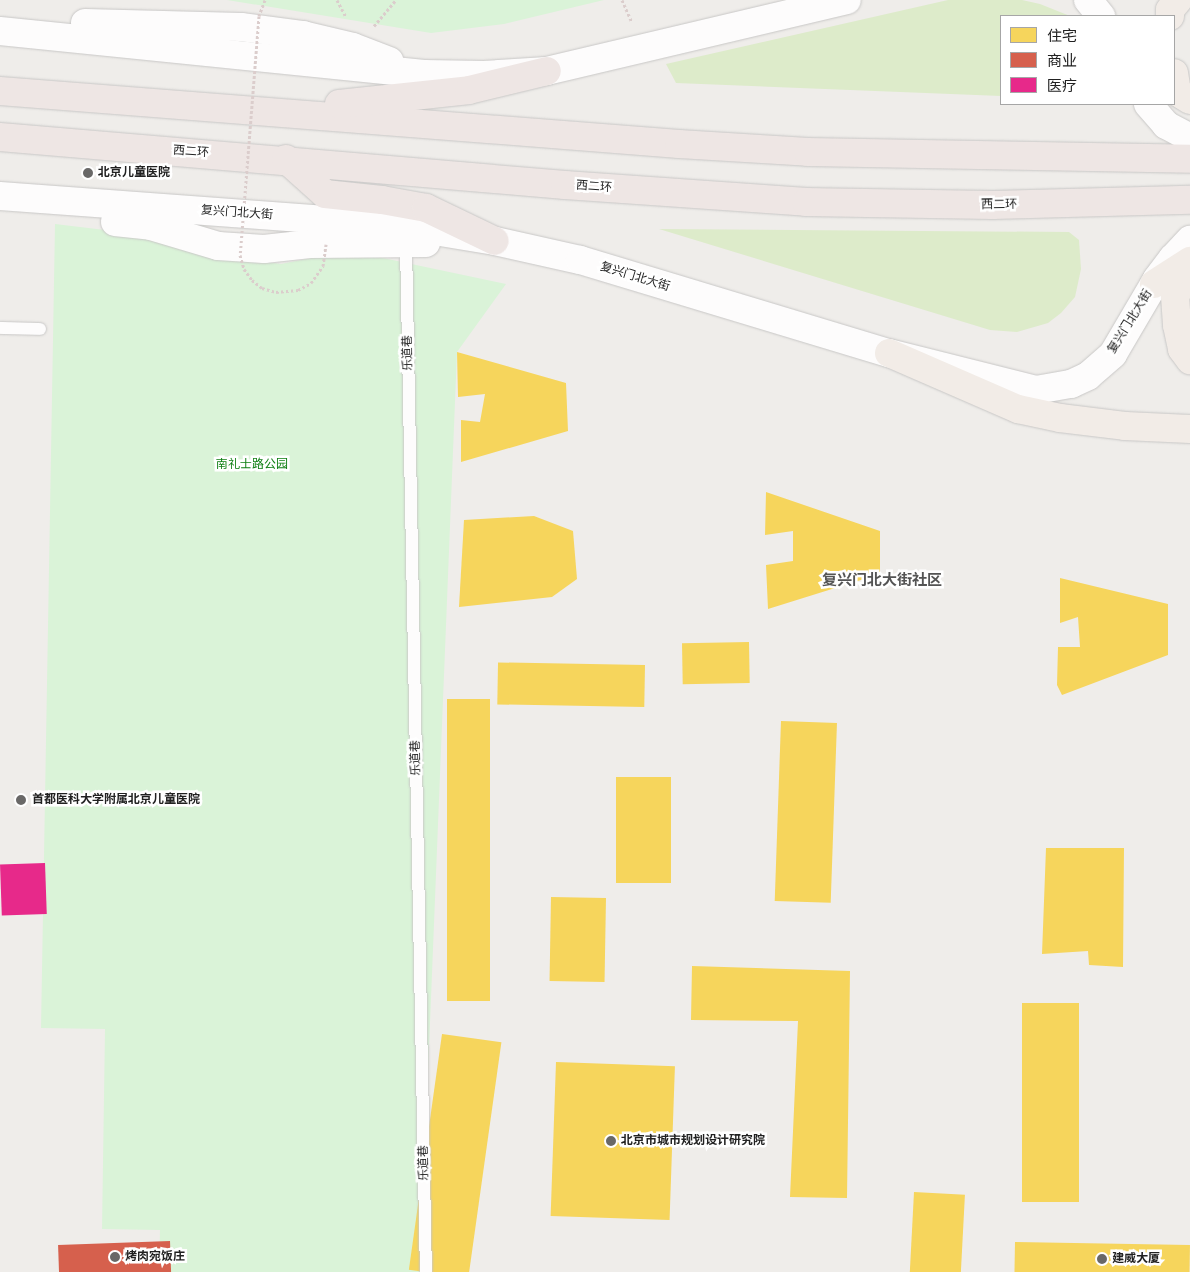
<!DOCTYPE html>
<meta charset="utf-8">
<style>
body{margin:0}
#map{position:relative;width:1190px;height:1272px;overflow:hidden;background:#efedea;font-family:"Varela Round","Noto Sans SC",sans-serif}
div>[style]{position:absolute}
.grass>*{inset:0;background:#ddebca}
.park>*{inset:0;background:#daf3d8}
.homes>*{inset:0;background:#f6d55c;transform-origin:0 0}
.shops>*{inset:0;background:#d6604d;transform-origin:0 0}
.health>*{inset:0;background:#e7298a;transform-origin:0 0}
.path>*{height:3px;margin-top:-1.5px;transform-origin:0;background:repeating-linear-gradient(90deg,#dbcdcc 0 2.5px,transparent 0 5px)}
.roads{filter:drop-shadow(0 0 1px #c8c7c6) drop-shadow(0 0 1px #c8c7c6)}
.service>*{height:12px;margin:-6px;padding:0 6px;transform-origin:6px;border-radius:6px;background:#fdfcfc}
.tertiary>*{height:28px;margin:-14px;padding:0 14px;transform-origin:14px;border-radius:14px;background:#fdfcfc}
.primary>*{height:28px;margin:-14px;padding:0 14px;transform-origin:14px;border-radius:14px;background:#f2ece7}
.trunk>*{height:28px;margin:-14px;padding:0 14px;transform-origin:14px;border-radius:14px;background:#eee6e4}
.path-bridge>*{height:3px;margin-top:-1.5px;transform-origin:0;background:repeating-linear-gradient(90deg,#dbcdcc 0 2.5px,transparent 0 5px)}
.dots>*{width:14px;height:14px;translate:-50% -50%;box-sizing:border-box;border:2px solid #fff;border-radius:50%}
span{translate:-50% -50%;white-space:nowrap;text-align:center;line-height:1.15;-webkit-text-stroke:5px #fff;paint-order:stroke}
.street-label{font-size:12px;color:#212121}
.poi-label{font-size:12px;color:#212121;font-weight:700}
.left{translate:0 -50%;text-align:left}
.park-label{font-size:12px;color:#0f7f13}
.quarter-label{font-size:15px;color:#545454;font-weight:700}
.legend{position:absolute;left:1000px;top:15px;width:175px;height:90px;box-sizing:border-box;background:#fff;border:1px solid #a6a6a6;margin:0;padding:6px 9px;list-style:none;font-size:15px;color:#212121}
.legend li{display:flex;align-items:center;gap:10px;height:25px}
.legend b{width:25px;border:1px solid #a6a6a6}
</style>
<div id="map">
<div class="grass">
<div style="clip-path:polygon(948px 0,1022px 0,1040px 4px,1070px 16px,1001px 16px,1001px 96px,676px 83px,666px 64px)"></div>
<div style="clip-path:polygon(659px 229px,1069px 232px,1079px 240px,1081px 269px,1075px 297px,1061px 313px,1048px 323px,1017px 332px,990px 330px)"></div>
</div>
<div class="park">
<div style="clip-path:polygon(227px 0,604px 0,504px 24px,431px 33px)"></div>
<div style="clip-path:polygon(55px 224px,155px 236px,200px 252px,281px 264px,331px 254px,383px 258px,506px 284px,457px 352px,420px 1272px,159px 1272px,160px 1230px,102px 1229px,105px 1029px,41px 1028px)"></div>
</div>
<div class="homes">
<div style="clip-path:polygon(457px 352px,566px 383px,568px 431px,461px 462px,461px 420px,480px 422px,485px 394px,458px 397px)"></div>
<div style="clip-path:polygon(766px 492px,880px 531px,880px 574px,768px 609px,766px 565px,793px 561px,793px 531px,765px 535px)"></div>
<div style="clip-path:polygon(534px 516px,573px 531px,577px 579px,552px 597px,459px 607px,464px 520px)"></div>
<div style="clip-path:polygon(1060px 578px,1168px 604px,1168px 655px,1062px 695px,1057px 685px,1058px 647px,1080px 647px,1078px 617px,1060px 623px)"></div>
<div style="left:749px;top:642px;width:41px;height:67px;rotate:89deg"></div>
<div style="left:645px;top:665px;width:42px;height:147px;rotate:91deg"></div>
<div style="left:447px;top:699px;width:43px;height:302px"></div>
<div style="left:781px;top:721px;width:56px;height:180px;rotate:2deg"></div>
<div style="left:616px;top:777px;width:55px;height:106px"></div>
<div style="clip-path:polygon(1046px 848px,1124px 848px,1123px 967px,1089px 965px,1088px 951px,1042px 954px)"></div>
<div style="left:551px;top:897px;width:55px;height:84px;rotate:1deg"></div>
<div style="clip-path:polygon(692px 966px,850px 971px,847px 1198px,790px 1197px,798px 1021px,691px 1020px)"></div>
<div style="left:1022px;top:1003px;width:57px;height:199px"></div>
<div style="left:442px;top:1034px;width:60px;height:238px;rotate:8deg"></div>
<div style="left:556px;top:1062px;width:119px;height:154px;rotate:2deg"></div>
<div style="left:914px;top:1192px;width:51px;height:80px;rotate:3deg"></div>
<div style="left:1015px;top:1242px;width:175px;height:30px;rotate:1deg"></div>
</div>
<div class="shops">
<div style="left:170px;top:1241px;width:31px;height:112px;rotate:88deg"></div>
</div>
<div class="health">
<div style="left:45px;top:863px;width:51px;height:45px;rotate:88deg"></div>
</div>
<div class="path">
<div style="left:337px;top:0;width:19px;rotate:62deg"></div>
<div style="left:622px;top:0;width:24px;rotate:66deg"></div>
<div style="left:374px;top:26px;width:34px;rotate:-50deg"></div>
</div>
<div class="roads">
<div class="service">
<div style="left:406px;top:244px;width:1028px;rotate:88.89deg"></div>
<div style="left:0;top:328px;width:40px;rotate:1.4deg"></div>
</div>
<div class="tertiary">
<div style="left:1088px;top:0;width:21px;rotate:51deg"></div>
<div style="left:85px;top:23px;width:156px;rotate:1.5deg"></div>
<div style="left:241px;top:27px;width:63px;rotate:7.4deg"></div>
<div style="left:303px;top:35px;width:51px;rotate:13.5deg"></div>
<div style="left:353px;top:47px;width:39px;rotate:21deg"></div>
<div style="left:0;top:31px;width:426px;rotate:5.8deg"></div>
<div style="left:424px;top:74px;width:60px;rotate:1deg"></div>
<div style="left:484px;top:75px;width:63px;rotate:-3.6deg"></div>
<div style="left:547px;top:71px;width:308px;rotate:-13.3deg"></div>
<div style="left:1148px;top:104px;width:28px;rotate:49deg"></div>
<div style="left:1166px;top:125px;width:27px;rotate:28deg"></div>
<div style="left:0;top:196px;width:405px;rotate:4.2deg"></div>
<div style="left:404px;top:226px;width:92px;rotate:9.4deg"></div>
<div style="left:495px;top:241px;width:87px;rotate:12.6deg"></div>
<div style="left:580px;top:260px;width:323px;rotate:16.8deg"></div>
<div style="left:889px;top:353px;width:152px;rotate:14.1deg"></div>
<div style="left:1036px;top:390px;width:36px;rotate:-10deg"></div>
<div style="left:1071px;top:384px;width:19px;rotate:-25deg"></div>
<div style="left:1088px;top:376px;width:33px;rotate:-41deg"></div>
<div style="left:1113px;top:354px;width:87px;rotate:-59.6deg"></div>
<div style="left:1157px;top:279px;width:26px;rotate:-53deg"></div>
<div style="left:1173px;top:258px;width:25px;rotate:-47deg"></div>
<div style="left:115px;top:222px;width:36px;rotate:6deg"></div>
<div style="left:151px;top:226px;width:70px;rotate:16.6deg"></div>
<div style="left:218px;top:246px;width:46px;rotate:3.7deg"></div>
<div style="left:264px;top:249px;width:46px;rotate:-6.2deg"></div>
<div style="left:310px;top:244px;width:116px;rotate:-0.5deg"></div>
</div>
<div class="primary">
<div style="left:1170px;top:16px;width:6px;rotate:-90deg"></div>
<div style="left:1170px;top:10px;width:13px;rotate:-51deg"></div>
<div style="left:1174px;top:73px;width:19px;rotate:81deg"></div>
<div style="left:1177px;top:92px;width:15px;rotate:32deg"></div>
<div style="left:1190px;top:267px;width:33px;rotate:117deg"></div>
<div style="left:1175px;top:296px;width:29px;rotate:86deg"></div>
<div style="left:1177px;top:325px;width:25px;rotate:78deg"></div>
<div style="left:1182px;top:349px;width:14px;rotate:54deg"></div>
<div style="left:1154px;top:284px;width:43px;rotate:-32.6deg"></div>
<div style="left:889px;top:353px;width:141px;rotate:23.5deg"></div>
<div style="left:1018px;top:409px;width:43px;rotate:12.1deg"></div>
<div style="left:1060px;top:418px;width:65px;rotate:7deg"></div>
<div style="left:1125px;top:426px;width:65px;rotate:2.6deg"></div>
</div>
<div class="trunk">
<div style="left:0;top:91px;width:681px;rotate:4.46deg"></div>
<div style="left:679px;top:144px;width:129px;rotate:3.5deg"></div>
<div style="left:808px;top:152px;width:382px;rotate:1deg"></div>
<div style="left:339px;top:104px;width:131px;rotate:-6.1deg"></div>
<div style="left:469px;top:90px;width:80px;rotate:-13.7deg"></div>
<div style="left:0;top:137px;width:567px;rotate:4.86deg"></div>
<div style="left:565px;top:185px;width:242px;rotate:4deg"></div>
<div style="left:806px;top:202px;width:187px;rotate:0.9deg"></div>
<div style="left:993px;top:205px;width:197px;rotate:-1.5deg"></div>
<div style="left:286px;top:159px;width:52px;rotate:41.9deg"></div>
<div style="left:325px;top:194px;width:57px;rotate:6deg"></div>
<div style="left:382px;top:200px;width:45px;rotate:10.3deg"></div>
<div style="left:426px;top:208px;width:76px;rotate:25.6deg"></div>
</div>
</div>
<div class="path-bridge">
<div style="left:265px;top:0;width:17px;rotate:111deg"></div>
<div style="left:259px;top:16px;width:240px;rotate:94.5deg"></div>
<div style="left:240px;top:255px;width:15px;rotate:74deg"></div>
<div style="left:244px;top:269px;width:14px;rotate:54deg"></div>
<div style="left:252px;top:280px;width:13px;rotate:39deg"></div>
<div style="left:262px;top:288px;width:15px;rotate:16deg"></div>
<div style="left:276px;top:292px;width:22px;rotate:-5deg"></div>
<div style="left:298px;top:290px;width:15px;rotate:-28deg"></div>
<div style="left:311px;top:283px;width:21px;rotate:-55deg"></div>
<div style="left:323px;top:266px;width:22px;rotate:-82deg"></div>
</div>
<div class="dots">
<div style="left:88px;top:173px;background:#696867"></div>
<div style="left:21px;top:800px;background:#696867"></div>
<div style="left:611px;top:1141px;background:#696867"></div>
<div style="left:115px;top:1257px;background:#696867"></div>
<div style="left:1102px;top:1259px;background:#696867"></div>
</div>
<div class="street-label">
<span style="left:191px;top:152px;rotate:4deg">西二环</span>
<span style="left:594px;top:187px;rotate:4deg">西二环</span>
<span style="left:999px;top:205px;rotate:-1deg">西二环</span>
<span style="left:237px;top:213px;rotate:4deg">复兴门北大街</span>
<span style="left:635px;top:277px;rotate:17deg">复兴门北大街</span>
<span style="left:1130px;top:322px;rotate:-58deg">复兴门北大街</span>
<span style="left:408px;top:353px;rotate:-91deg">乐道巷</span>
<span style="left:416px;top:758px;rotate:-91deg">乐道巷</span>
<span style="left:424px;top:1163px;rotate:-91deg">乐道巷</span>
</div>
<div class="poi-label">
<span class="left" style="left:98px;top:173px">北京儿童医院</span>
<span class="left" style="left:32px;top:800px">首都医科大学附属北京儿童医院</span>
<span class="left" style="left:621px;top:1141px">北京市城市规划设计研究院</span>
<span class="left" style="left:125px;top:1257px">烤肉宛饭庄</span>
<span class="left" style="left:1112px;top:1259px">建威大厦</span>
</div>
<div class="park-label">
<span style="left:252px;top:465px">南礼士路公园</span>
</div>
<div class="quarter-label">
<span style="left:882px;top:581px">复兴门北大街社区</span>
</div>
<ul class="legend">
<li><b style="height:14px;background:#f6d55c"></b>住宅</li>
<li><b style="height:14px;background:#d6604d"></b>商业</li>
<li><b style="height:14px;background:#e7298a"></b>医疗</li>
</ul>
</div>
